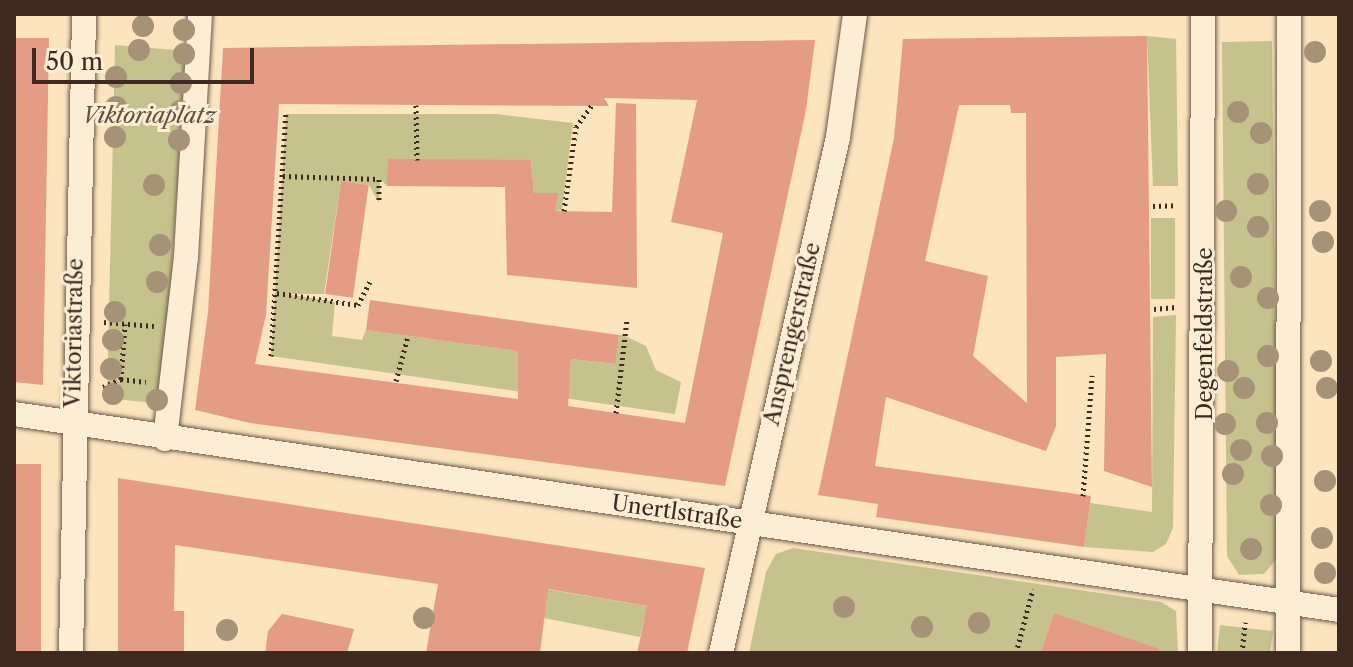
<!DOCTYPE html>
<meta charset="utf-8">
<style>
body{margin:0}
#map{position:relative;width:1353px;height:667px;overflow:hidden;background:#fbe4be;font-family:"Libre Caslon Text",serif}
div>[style]{position:absolute}
.green>*{inset:0;background:#c5c28d;transform-origin:0 0}
.building>*{inset:0;background:#e49c86;transform-origin:0 0}
.path>*{height:5px;margin-top:-2.5px;transform-origin:0;background:repeating-linear-gradient(90deg,#3e2a22 0 2px,transparent 0 6px)}
.roads{filter:drop-shadow(0 0 2px #6d5849) drop-shadow(0 0 2px #6d5849)}
.street>*{height:24px;margin:-12px;padding:0 12px;transform-origin:12px;border-radius:12px;background:#fcedd5}
.trees>*{width:22px;height:22px;margin:-11px;border-radius:50%;background:#a69377}
span{translate:-50% -50%;white-space:nowrap;text-align:center;line-height:1.15;-webkit-text-stroke:6px #fcedd5;paint-order:stroke}
.park-label{font-size:22px;color:#60503d;font-style:italic}
.street-label{font-size:22px;color:#3e2a22}
.frame{position:absolute;inset:0;border:16px solid #3e2a22;pointer-events:none}
.scale{position:absolute;left:32px;top:48px;width:222px;height:36px;box-sizing:border-box;border:4px solid #3e2a22;border-top:0;padding-left:10px;font-size:24px;line-height:28px;white-space:nowrap;color:#3e2a22;-webkit-text-stroke:6px #fcedd5;paint-order:stroke}
</style>
<div id="map">
<div class="green">
<div style="clip-path:polygon(1147px 36px,1176px 39px,1178px 186px,1153px 186px)"></div>
<div style="clip-path:polygon(1272px 41px,1278px 557px,1264px 574px,1239px 575px,1227px 556px,1222px 42px)"></div>
<div style="clip-path:polygon(115px 45px,187px 51px,162px 404px,107px 398px)"></div>
<div style="clip-path:polygon(286px 114px,496px 114px,573px 123px,562px 210px,555px 211px,534px 193px,531px 160px,387px 186px,380px 179px,379px 203px,369px 185px,341px 181px,324px 294px,286px 294px,335px 302px,332px 336px,362px 340px,366px 330px,518px 351px,518px 365px,570px 371px,571px 359px,614px 364px,619px 335px,625px 336px,646px 346px,656px 370px,681px 382px,675px 414px,271px 356px)"></div>
<div style="left:1151px;top:218px;width:24px;height:81px"></div>
<div style="clip-path:polygon(1176px 315px,1173px 528px,1166px 544px,1153px 552px,1084px 547px,1090px 503px,1152px 512px,1153px 317px)"></div>
<div style="clip-path:polygon(793px 548px,1161px 602px,1176px 611px,1178px 653px,1140px 653px,1054px 614px,1041px 653px,749px 653px,766px 572px,776px 554px)"></div>
<div style="clip-path:polygon(534px 587px,658px 608px,656px 621px,644px 619px,640px 637px,544px 618px)"></div>
<div style="clip-path:polygon(1220px 625px,1273px 631px,1270px 653px,1217px 653px)"></div>
</div>
<div class="building">
<div style="clip-path:polygon(evenodd,1147px 36px,1152px 487px,1104px 471px,1106px 354px,1056px 357px,1056px 426px,1046px 451px,886px 397px,875px 466px,1091px 496px,1084px 547px,876px 517px,878px 504px,818px 495px,894px 138px,903px 39px,1147px 36px,959px 105px,1010px 105px,1011px 113px,1026px 113px,1027px 403px,973px 356px,988px 276px,925px 261px,959px 105px)"></div>
<div style="clip-path:polygon(14px 38px,49px 38px,43px 385px,14px 382px)"></div>
<div style="clip-path:polygon(evenodd,815px 40px,806px 110px,725px 486px,250px 423px,195px 410px,208px 312px,223px 48px,815px 40px,604px 98px,697px 100px,671px 222px,723px 233px,685px 423px,568px 406px,571px 359px,615px 364px,619px 335px,370px 300px,366px 330px,518px 351px,518px 399px,255px 364px,266px 315px,279px 104px,609px 106px,604px 98px)"></div>
<div style="clip-path:polygon(616px 103px,636px 104px,637px 288px,507px 275px,505px 187px,387px 186px,388px 159px,531px 160px,534px 193px,558px 193px,555px 211px,612px 212px)"></div>
<div style="left:341px;top:181px;width:28px;height:114px;rotate:8deg"></div>
<div style="left:14px;top:464px;width:27px;height:189px"></div>
<div style="clip-path:polygon(118px 478px,705px 568px,687px 653px,637px 653px,647px 606px,548px 589px,540px 653px,426px 653px,438px 584px,175px 545px,174px 611px,184px 611px,184px 653px,118px 653px)"></div>
<div style="clip-path:polygon(1054px 613px,1159px 649px,1158px 653px,1041px 653px)"></div>
<div style="clip-path:polygon(282px 614px,354px 629px,347px 653px,265px 653px,268px 631px)"></div>
</div>
<div class="path">
<div style="left:416px;top:105px;width:55px;rotate:89deg"></div>
<div style="left:283px;top:176px;width:96px;rotate:1.8deg"></div>
<div style="left:379px;top:179px;width:24px;rotate:90deg"></div>
<div style="left:1153px;top:206px;width:24px;rotate:-2deg"></div>
<div style="left:564px;top:211px;width:85px;rotate:-81.9deg"></div>
<div style="left:576px;top:127px;width:27px;rotate:-54deg"></div>
<div style="left:277px;top:293px;width:82px;rotate:8.4deg"></div>
<div style="left:358px;top:305px;width:27px;rotate:-63deg"></div>
<div style="left:1154px;top:309px;width:22px;rotate:-5deg"></div>
<div style="left:104px;top:322px;width:50px;rotate:4.6deg"></div>
<div style="left:271px;top:356px;width:242px;rotate:-86.5deg"></div>
<div style="left:121px;top:379px;width:25px;rotate:7deg"></div>
<div style="left:396px;top:381px;width:47px;rotate:-75.1deg"></div>
<div style="left:103px;top:387px;width:20px;rotate:-24deg"></div>
<div style="left:121px;top:379px;width:55px;rotate:-85.8deg"></div>
<div style="left:616px;top:413px;width:95px;rotate:-83.3deg"></div>
<div style="left:1083px;top:496px;width:121px;rotate:-85.7deg"></div>
<div style="left:1016px;top:653px;width:66px;rotate:-75.1deg"></div>
<div style="left:1242px;top:653px;width:31px;rotate:-84deg"></div>
</div>
<div class="roads">
<div class="street">
<div style="left:14px;top:414px;width:1339px;rotate:8.41deg"></div>
<div style="left:165px;top:439px;width:183px;rotate:-83.4deg"></div>
<div style="left:186px;top:257px;width:243px;rotate:-86.7deg"></div>
<div style="left:71px;top:653px;width:639px;rotate:-88.83deg"></div>
<div style="left:721px;top:653px;width:529px;rotate:-77.22deg"></div>
<div style="left:838px;top:137px;width:124px;rotate:-82.1deg"></div>
<div style="left:1200px;top:653px;width:639px;rotate:-89.73deg"></div>
<div style="left:1288px;top:653px;width:639px;rotate:-89.91deg"></div>
</div>
</div>
<div class="trees">
<div style="left:143px;top:26px"></div>
<div style="left:184px;top:30px"></div>
<div style="left:139px;top:50px"></div>
<div style="left:1315px;top:52px"></div>
<div style="left:184px;top:54px"></div>
<div style="left:116px;top:77px"></div>
<div style="left:181px;top:83px"></div>
<div style="left:116px;top:107px"></div>
<div style="left:180px;top:111px"></div>
<div style="left:1238px;top:112px"></div>
<div style="left:1261px;top:133px"></div>
<div style="left:115px;top:137px"></div>
<div style="left:179px;top:140px"></div>
<div style="left:1258px;top:184px"></div>
<div style="left:154px;top:185px"></div>
<div style="left:1226px;top:211px"></div>
<div style="left:1320px;top:211px"></div>
<div style="left:1258px;top:227px"></div>
<div style="left:1323px;top:242px"></div>
<div style="left:160px;top:245px"></div>
<div style="left:1241px;top:277px"></div>
<div style="left:157px;top:282px"></div>
<div style="left:1268px;top:298px"></div>
<div style="left:115px;top:312px"></div>
<div style="left:113px;top:340px"></div>
<div style="left:1268px;top:356px"></div>
<div style="left:1321px;top:361px"></div>
<div style="left:111px;top:369px"></div>
<div style="left:1228px;top:371px"></div>
<div style="left:1244px;top:388px"></div>
<div style="left:1327px;top:388px"></div>
<div style="left:113px;top:394px"></div>
<div style="left:157px;top:400px"></div>
<div style="left:1267px;top:423px"></div>
<div style="left:1225px;top:424px"></div>
<div style="left:1241px;top:450px"></div>
<div style="left:1272px;top:456px"></div>
<div style="left:1233px;top:474px"></div>
<div style="left:1325px;top:481px"></div>
<div style="left:1271px;top:505px"></div>
<div style="left:1322px;top:538px"></div>
<div style="left:1251px;top:549px"></div>
<div style="left:1325px;top:573px"></div>
<div style="left:844px;top:607px"></div>
<div style="left:424px;top:618px"></div>
<div style="left:979px;top:623px"></div>
<div style="left:922px;top:627px"></div>
<div style="left:227px;top:630px"></div>
</div>
<div class="park-label">
<span style="left:149px;top:116px">Viktoriaplatz</span>
</div>
<div class="street-label">
<span style="left:74px;top:333px;rotate:-89deg">Viktoriastraße</span>
<span style="left:792px;top:334px;rotate:-77deg">Ansprengerstraße</span>
<span style="left:1205px;top:334px;rotate:-90deg">Degenfeldstraße</span>
<span style="left:677px;top:512px;rotate:8deg">Unertlstraße</span>
</div>
<div class="frame"></div>
<div class="scale">50 m</div>
</div>
